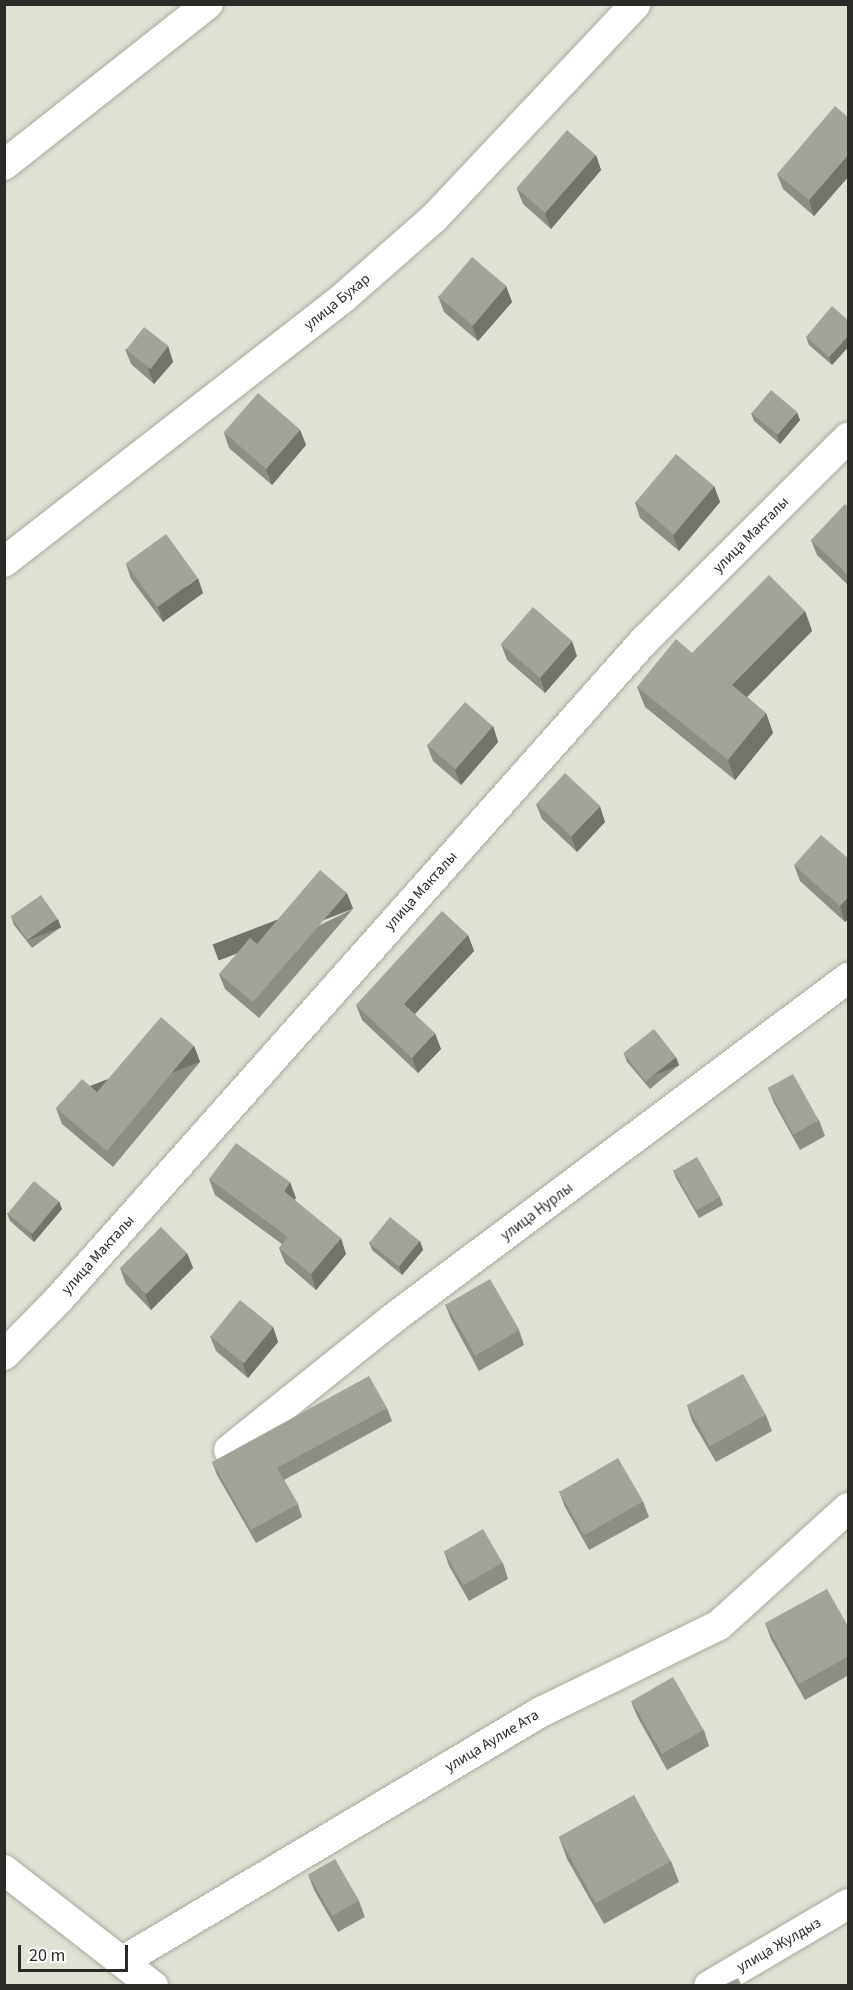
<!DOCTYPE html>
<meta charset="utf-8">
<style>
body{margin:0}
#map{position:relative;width:853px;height:1990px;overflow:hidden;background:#dfe1d5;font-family:"Source Sans 3",sans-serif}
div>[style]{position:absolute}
.roads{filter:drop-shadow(0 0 2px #a9aa9f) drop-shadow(0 0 2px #a9aa9f)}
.minor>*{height:30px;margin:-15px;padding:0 15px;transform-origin:15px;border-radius:15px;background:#fff}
.wall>*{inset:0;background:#8c8d84}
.shaded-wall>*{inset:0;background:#72736b;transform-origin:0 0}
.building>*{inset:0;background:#a3a499;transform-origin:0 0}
span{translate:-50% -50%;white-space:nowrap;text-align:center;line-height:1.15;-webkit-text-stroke:6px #fff;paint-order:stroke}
.street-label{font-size:15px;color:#2a2a26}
.frame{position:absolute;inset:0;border:6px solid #2a2a26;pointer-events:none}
.scale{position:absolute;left:18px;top:1945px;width:110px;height:27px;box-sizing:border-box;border:3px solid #2a2a26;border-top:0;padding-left:8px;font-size:18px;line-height:21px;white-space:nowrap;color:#2a2a26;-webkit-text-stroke:4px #fff;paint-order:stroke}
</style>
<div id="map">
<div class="roads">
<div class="minor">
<div style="left:4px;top:165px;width:260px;rotate:-38.3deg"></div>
<div style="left:4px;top:562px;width:431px;rotate:-37.9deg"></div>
<div style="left:344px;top:297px;width:120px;rotate:-41.3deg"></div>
<div style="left:434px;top:218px;width:294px;rotate:-46.7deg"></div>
<div style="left:4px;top:1355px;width:80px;rotate:-45.5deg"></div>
<div style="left:60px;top:1298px;width:879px;rotate:-48.37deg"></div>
<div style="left:644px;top:641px;width:288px;rotate:-44.9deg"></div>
<div style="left:229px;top:1450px;width:208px;rotate:-38.7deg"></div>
<div style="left:391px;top:1320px;width:571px;rotate:-36.81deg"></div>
<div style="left:4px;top:1870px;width:189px;rotate:37.9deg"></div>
<div style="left:123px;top:1961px;width:487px;rotate:-30.8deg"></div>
<div style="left:541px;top:1712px;width:198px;rotate:-26deg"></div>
<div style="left:719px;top:1625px;width:174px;rotate:-42.2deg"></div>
<div style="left:709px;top:1986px;width:161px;rotate:-30.5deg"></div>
</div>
</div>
<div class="wall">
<div style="clip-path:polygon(849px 118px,849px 176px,814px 216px,783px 189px,777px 174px)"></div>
<div style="clip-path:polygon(596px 155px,601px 170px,551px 229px,523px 204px,517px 189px)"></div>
<div style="clip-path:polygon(506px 286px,512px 302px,478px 341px,444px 312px,438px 296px)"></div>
<div style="clip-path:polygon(849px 321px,849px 346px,832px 365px,809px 345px,806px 337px)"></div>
<div style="clip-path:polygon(168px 346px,173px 362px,154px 384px,131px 364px,125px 349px)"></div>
<div style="clip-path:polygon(751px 413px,800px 420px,780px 444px,754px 421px)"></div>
<div style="clip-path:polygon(300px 430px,306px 445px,272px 485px,229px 448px,224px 433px)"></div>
<div style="clip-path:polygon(714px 486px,720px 502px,679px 551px,640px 518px,635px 502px)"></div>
<div style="clip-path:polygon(849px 508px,849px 586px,817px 555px,811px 540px)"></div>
<div style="clip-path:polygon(126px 564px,203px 593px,163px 622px,131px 579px)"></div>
<div style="clip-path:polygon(805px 611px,812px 631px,747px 697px,766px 713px,773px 733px,735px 780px,645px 707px,637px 687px,692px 653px)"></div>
<div style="clip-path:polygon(501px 644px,577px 656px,545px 693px,507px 660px)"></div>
<div style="clip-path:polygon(493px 726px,498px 742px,461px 785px,433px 761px,427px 745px)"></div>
<div style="clip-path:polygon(536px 804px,605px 822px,577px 852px,542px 819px)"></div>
<div style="clip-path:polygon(849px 859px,849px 918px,845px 922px,800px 881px,794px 865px)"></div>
<div style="clip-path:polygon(353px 909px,259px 1018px,225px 989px,219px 974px)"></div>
<div style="clip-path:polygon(11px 916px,61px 927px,32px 948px,14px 925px)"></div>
<div style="clip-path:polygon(468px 935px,474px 951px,415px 1014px,441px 1049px,418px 1073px,362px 1020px,356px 1005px)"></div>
<div style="clip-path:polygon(194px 1046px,200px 1062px,113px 1167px,62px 1124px,56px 1108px,97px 1092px)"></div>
<div style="clip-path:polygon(624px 1054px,679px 1065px,650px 1089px,627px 1062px)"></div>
<div style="clip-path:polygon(768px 1088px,819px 1120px,825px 1136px,800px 1150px,774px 1103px)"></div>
<div style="clip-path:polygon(673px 1170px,720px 1197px,723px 1205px,699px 1218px,676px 1178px)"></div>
<div style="clip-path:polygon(209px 1179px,296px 1198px,294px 1200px,346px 1254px,316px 1290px,285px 1263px,279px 1248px,282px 1244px,215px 1195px)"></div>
<div style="clip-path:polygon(62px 1209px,34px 1242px,10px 1221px,7px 1213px)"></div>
<div style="clip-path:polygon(420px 1241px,423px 1250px,402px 1275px,372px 1250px,369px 1242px)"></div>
<div style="clip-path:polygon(187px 1253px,193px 1268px,151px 1310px,126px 1284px,120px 1268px)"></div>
<div style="clip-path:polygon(445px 1304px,519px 1330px,524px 1345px,479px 1371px,451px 1319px)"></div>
<div style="clip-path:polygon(273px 1327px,278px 1342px,248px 1378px,216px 1351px,210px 1336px)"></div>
<div style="clip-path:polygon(687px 1405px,766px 1415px,772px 1431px,716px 1462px,692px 1421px)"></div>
<div style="clip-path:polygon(387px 1408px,392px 1421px,284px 1480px,298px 1504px,302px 1517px,256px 1543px,217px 1475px,212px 1462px)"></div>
<div style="clip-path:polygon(559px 1491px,643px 1501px,649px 1517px,589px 1550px,565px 1507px)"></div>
<div style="clip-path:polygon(444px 1551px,503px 1563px,508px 1579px,469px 1601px,449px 1566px)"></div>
<div style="clip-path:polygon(765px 1623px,849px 1628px,849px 1675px,805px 1700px,771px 1639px)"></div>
<div style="clip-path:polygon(631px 1701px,704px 1730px,709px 1746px,667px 1770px,637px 1716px)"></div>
<div style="clip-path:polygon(559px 1837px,671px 1861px,679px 1882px,604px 1924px,567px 1859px)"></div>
<div style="clip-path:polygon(308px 1874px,359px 1901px,365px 1917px,338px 1932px,314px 1890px)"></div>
</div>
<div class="shaded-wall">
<div style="clip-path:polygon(849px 154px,849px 176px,814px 216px,809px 200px)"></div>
<div style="clip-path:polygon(596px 155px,601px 170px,551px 229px,545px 213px)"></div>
<div style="clip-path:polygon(506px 286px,512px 302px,478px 341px,472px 326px)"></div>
<div style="clip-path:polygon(849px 335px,849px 346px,832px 365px,829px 357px)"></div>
<div style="clip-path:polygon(168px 346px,173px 362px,154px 384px,148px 369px)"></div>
<div style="clip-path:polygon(797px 412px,800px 420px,780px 444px,777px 435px)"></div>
<div style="clip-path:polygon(300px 430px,306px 445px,272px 485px,266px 469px)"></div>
<div style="clip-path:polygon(714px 486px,720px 502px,679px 551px,673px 535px)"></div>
<div style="clip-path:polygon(198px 578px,203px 593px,163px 622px,158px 607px)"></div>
<div style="clip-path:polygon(805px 611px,812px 631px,739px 705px,732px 685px)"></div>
<div style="clip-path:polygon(572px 641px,577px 656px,545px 693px,540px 677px)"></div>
<div style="clip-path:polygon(766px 713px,773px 733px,735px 780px,728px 760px)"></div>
<div style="clip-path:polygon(493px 726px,498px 742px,461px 785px,455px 770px)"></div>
<div style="clip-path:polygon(600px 806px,605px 822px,577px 852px,571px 837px)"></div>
<div style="left:347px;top:893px;width:17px;height:144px;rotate:69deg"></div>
<div style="clip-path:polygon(849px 896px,849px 918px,845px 922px,840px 906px)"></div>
<div style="left:58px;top:919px;width:9px;height:36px;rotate:69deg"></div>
<div style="clip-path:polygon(468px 935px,474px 951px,410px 1019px,404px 1004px)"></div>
<div style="clip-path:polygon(435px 1033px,441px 1049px,418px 1073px,412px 1058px)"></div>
<div style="left:194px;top:1046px;width:17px;height:136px;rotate:69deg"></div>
<div style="left:676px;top:1057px;width:9px;height:38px;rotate:69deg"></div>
<div style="clip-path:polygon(290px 1182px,296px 1198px,289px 1207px,284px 1191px)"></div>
<div style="clip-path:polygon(59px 1201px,62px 1209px,34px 1242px,31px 1234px)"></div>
<div style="clip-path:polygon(341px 1238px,346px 1254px,316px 1290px,311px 1274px)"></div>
<div style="clip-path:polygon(420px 1241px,423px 1250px,402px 1275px,399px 1267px)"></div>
<div style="clip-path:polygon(187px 1253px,193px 1268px,151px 1310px,145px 1294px)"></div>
<div style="clip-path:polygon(273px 1327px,278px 1342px,248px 1378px,242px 1362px)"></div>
</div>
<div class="building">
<div style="clip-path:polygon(835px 106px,849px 118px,849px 154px,809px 200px,777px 174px)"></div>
<div style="left:567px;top:130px;width:38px;height:77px;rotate:41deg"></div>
<div style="left:472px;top:257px;width:45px;height:52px;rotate:40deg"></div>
<div style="clip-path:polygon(832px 306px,849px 321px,849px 335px,829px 357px,806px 337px)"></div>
<div style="left:144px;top:327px;width:31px;height:29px;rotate:38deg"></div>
<div style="left:771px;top:390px;width:34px;height:30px;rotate:40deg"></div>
<div style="left:258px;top:393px;width:56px;height:52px;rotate:41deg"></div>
<div style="left:676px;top:454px;width:50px;height:63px;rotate:40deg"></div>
<div style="clip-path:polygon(845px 504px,849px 508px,849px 576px,811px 540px)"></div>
<div style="left:166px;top:534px;width:54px;height:50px;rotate:54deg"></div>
<div style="clip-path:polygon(769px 575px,805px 611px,732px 685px,766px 713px,728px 760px,637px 687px,676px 639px,692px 653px)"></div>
<div style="left:533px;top:607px;width:52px;height:49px;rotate:41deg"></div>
<div style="left:465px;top:702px;width:37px;height:57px;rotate:41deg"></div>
<div style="left:565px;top:773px;width:48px;height:42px;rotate:43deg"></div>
<div style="clip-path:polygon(821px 835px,849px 859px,849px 896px,840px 906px,794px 865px)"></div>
<div style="clip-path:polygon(320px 870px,347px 893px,253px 1002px,219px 974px,250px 938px,257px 944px)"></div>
<div style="left:41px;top:895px;width:29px;height:37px;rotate:55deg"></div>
<div style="clip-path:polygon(442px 911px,468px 935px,404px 1004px,435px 1033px,412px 1058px,356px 1005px)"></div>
<div style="clip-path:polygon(161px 1017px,194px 1046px,107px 1151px,56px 1108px,82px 1079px,97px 1092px)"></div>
<div style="left:654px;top:1029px;width:36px;height:39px;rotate:52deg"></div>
<div style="left:793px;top:1074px;width:53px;height:29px;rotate:61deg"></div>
<div style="clip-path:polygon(236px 1143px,290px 1182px,284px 1191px,341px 1238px,311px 1274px,279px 1248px,288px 1237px,209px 1179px)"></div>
<div style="left:697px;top:1157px;width:46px;height:27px;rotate:60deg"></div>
<div style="left:34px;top:1181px;width:32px;height:42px;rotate:39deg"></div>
<div style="left:390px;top:1217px;width:38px;height:33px;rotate:39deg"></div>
<div style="left:161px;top:1227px;width:37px;height:58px;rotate:45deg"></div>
<div style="left:490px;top:1279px;width:59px;height:51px;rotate:60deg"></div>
<div style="left:240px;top:1300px;width:43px;height:47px;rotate:39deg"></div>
<div style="left:743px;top:1374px;width:47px;height:64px;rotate:61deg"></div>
<div style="clip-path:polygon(369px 1376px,387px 1408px,277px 1468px,298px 1504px,251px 1530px,212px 1462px)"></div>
<div style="left:618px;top:1458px;width:50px;height:68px;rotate:60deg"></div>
<div style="left:483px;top:1529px;width:39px;height:45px;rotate:60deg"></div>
<div style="clip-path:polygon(827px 1589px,849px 1628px,849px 1656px,799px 1684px,765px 1623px)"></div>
<div style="left:673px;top:1677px;width:61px;height:48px;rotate:60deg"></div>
<div style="left:634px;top:1795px;width:76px;height:86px;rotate:61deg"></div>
<div style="left:335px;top:1859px;width:48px;height:31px;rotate:60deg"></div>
<div style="clip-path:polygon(738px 1978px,742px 1986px,722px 1986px)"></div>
</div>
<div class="street-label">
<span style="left:337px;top:302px;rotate:-39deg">улица Бухар</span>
<span style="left:751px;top:535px;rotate:-45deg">улица Макталы</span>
<span style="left:421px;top:891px;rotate:-48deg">улица Макталы</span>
<span style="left:537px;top:1212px;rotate:-37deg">улица Нурлы</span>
<span style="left:98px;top:1255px;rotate:-48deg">улица Макталы</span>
<span style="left:492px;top:1741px;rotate:-31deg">улица Аулие Ата</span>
<span style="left:779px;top:1945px;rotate:-30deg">улица Жулдыз</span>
</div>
<div class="frame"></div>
<div class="scale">20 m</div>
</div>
